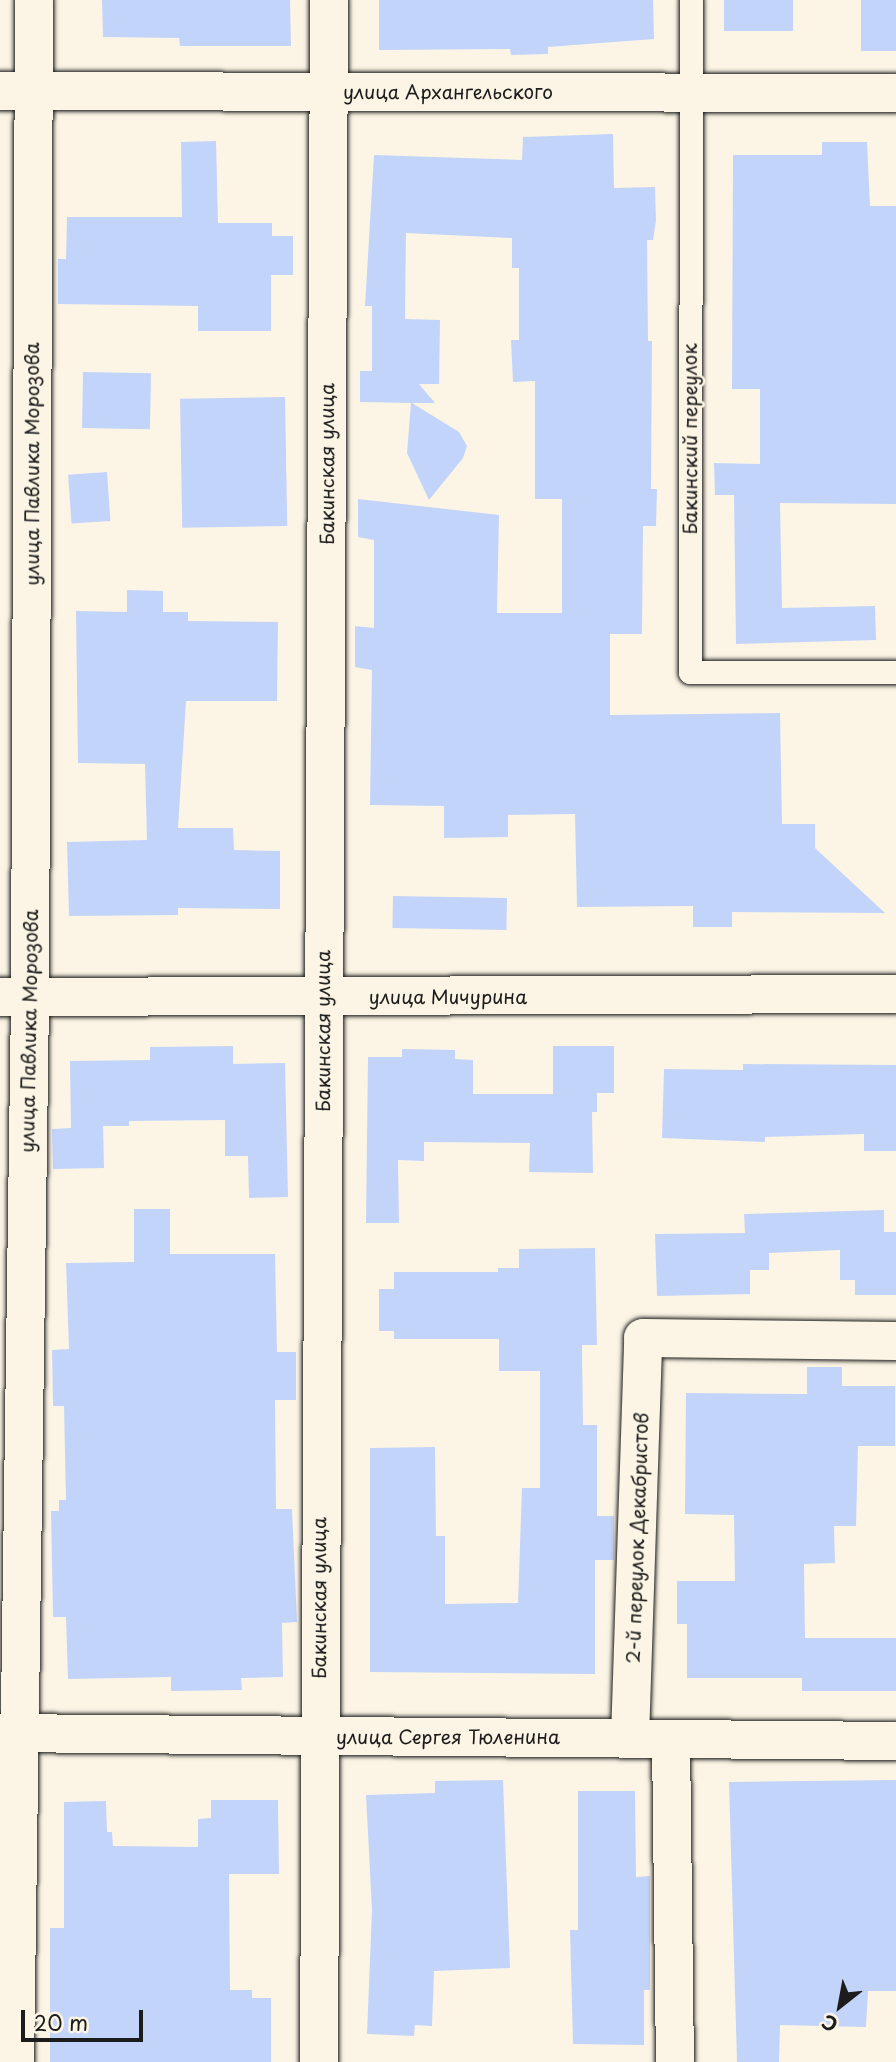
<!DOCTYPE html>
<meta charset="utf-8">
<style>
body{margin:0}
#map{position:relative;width:896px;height:2062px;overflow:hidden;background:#fcf5e5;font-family:"Playpen Sans",sans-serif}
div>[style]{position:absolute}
.building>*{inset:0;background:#c3d4fa;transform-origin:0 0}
.roads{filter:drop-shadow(0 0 2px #1c1c1c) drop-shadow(0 0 2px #1c1c1c)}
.lane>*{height:23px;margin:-11.5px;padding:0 11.5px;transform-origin:11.5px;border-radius:11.5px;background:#fcf5e5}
.street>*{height:38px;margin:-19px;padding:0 19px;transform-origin:19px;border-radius:19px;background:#fcf5e5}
span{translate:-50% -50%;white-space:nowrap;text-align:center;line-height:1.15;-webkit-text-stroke:5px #fcf5e5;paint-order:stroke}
.street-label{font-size:19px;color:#1c1c1c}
.north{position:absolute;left:805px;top:1971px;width:70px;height:70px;-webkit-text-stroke:5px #fcf5e5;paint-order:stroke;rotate:211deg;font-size:19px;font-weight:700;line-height:28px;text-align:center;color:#1c1c1c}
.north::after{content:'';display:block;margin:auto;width:24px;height:32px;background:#1c1c1c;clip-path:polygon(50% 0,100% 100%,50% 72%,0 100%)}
.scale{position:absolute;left:21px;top:2010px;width:122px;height:32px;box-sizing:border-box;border:4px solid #1c1c1c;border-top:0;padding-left:9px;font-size:21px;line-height:24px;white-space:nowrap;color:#1c1c1c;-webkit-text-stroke:5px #fcf5e5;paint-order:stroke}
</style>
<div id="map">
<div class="building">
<div style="clip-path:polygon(102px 0,290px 0,291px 46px,180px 46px,179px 38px,103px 37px)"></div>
<div style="clip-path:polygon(379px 0,653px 0,654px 39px,548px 47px,548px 54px,511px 55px,510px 49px,379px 50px)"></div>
<div style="left:724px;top:0;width:69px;height:31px"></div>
<div style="left:861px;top:0;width:35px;height:51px"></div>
<div style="clip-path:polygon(613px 134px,614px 188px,655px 187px,656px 221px,653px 240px,647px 240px,648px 341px,652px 341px,651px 489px,657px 489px,656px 526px,643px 526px,642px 634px,610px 634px,610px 715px,780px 713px,782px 824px,815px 824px,815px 848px,885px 913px,732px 912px,732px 927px,693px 927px,693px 906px,577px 907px,575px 814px,508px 815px,508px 837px,444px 838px,444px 806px,370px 805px,372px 670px,355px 667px,355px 626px,374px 628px,374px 540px,358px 537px,358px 499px,499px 515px,497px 613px,562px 613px,562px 499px,535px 499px,535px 381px,513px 382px,511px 340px,519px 340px,519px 268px,512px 268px,512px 238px,406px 233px,405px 319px,440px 320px,439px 384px,419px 384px,435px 403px,412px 403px,459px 432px,467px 446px,463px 458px,429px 500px,407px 453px,411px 403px,360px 402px,360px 371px,372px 371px,372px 306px,365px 306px,374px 155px,522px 160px,523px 137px)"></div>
<div style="clip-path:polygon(216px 141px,218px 223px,272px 223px,272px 236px,293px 236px,293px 275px,271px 275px,271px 331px,198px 331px,198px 306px,58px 304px,58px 259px,66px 259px,67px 217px,182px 217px,181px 142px)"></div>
<div style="clip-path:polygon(822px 142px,867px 142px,870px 206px,896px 206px,896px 504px,780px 503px,782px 608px,875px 606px,876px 640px,736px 644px,734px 495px,715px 495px,714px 463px,760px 464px,760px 389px,732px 389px,733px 155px,822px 155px)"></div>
<div style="left:83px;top:372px;width:68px;height:56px;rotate:1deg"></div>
<div style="left:285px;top:397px;width:129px;height:105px;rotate:89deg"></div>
<div style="left:107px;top:472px;width:49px;height:39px;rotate:86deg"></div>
<div style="clip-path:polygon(127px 590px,163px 591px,163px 612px,188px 612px,188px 621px,278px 622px,277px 701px,186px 701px,178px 828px,233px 828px,234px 850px,280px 851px,280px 909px,178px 908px,178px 915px,69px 916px,67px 842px,147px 840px,145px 764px,78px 763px,76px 611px,127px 612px)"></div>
<div style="left:393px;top:896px;width:114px;height:32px;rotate:1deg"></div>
<div style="clip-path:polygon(233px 1046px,233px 1064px,285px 1063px,288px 1197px,249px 1198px,248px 1156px,225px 1156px,225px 1120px,129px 1121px,129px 1126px,103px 1126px,104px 1168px,53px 1169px,52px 1129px,71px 1128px,70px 1061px,150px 1060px,150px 1047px)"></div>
<div style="clip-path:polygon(553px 1046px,614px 1046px,614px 1093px,597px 1093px,597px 1112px,592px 1112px,593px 1173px,529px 1172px,530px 1143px,424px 1142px,424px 1161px,398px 1160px,399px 1223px,366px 1223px,368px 1057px,402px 1057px,402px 1049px,455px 1050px,455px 1059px,473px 1060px,473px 1094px,553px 1094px)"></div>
<div style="clip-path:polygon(743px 1064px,896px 1065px,896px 1151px,864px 1151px,864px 1134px,765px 1137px,765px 1142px,662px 1138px,664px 1069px,743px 1070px)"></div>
<div style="clip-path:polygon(134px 1209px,170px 1209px,170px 1254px,275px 1254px,277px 1352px,296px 1352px,296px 1400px,275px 1400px,276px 1509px,292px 1509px,297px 1622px,282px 1623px,283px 1677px,241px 1678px,242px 1690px,171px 1691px,171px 1677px,68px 1679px,66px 1617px,53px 1617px,51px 1511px,59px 1511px,59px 1500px,66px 1500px,64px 1406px,53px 1406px,52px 1350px,69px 1349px,66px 1263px,134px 1262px)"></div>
<div style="clip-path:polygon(884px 1210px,884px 1232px,896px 1232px,896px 1295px,855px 1295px,855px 1280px,840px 1280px,840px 1250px,769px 1253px,769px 1270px,750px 1270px,750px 1294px,657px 1296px,655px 1234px,745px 1233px,744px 1214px)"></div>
<div style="clip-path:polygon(595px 1248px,597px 1345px,582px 1345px,583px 1425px,597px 1425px,597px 1516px,614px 1516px,614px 1560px,595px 1560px,595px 1674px,370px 1672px,370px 1448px,435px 1447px,436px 1536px,445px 1536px,445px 1604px,518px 1603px,522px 1488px,540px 1488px,540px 1371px,499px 1371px,499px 1339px,394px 1339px,394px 1331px,379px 1331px,379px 1289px,394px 1289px,394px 1272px,498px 1272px,498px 1268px,519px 1268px,519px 1249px)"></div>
<div style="clip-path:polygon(807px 1367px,842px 1367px,842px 1386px,895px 1386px,895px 1446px,858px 1446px,856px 1526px,834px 1526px,835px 1563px,804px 1564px,805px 1638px,896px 1638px,896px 1691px,802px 1691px,802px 1678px,687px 1678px,687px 1624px,677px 1624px,677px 1581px,735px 1581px,734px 1515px,685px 1514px,686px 1393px,807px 1394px)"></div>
<div style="clip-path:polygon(503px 1780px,510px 1968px,434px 1971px,432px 2026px,415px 2025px,414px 2036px,367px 2034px,372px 1910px,366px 1795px,435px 1793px,435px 1781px)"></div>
<div style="clip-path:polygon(896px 1780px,896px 1991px,868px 1991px,866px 2027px,780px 2025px,779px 2062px,737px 2062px,729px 1782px)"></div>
<div style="clip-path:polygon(578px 1791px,635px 1791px,636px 1877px,650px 1876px,650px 1990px,644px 1990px,644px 2045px,573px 2044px,570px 1930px,578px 1930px)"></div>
<div style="clip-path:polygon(211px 1800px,278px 1800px,279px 1874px,229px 1874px,230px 1990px,252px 1990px,252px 1998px,271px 1998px,271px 2062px,50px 2062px,50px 1928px,64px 1928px,64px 1802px,106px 1801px,107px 1832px,112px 1832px,113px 1846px,198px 1847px,198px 1819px,211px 1818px)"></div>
</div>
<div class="roads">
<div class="lane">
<div style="left:691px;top:0;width:672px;rotate:90.09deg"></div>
<div style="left:690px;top:672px;width:206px"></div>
</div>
<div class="street">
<div style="left:0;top:91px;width:896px;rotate:0.13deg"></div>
<div style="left:0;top:997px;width:896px;rotate:-0.19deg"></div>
<div style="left:0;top:1733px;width:896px;rotate:0.51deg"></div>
<div style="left:630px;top:1738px;width:400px;rotate:-88.1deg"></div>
<div style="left:643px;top:1338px;width:253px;rotate:0.7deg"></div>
<div style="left:671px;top:1739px;width:323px;rotate:89.3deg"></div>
<div style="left:15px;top:2062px;width:1065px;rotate:-89.19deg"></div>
<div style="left:30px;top:997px;width:997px;rotate:-89.77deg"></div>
<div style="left:319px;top:2062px;width:2062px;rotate:-89.72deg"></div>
</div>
</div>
<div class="street-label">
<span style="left:448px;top:92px">улица Архангельского</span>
<span style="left:690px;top:439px;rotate:-90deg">Бакинский переулок</span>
<span style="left:32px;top:464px;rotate:-90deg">улица Павлика Морозова</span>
<span style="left:327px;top:464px;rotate:-90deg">Бакинская улица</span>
<span style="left:448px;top:997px">улица Мичурина</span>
<span style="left:29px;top:1031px;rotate:-89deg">улица Павлика Морозова</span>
<span style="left:323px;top:1031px;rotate:-90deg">Бакинская улица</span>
<span style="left:637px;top:1538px;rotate:-88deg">2-й переулок Декабристов</span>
<span style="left:319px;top:1598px;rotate:-90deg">Бакинская улица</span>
<span style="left:448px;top:1737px">улица Сергея Тюленина</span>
</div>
<div class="north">С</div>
<div class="scale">20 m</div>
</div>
